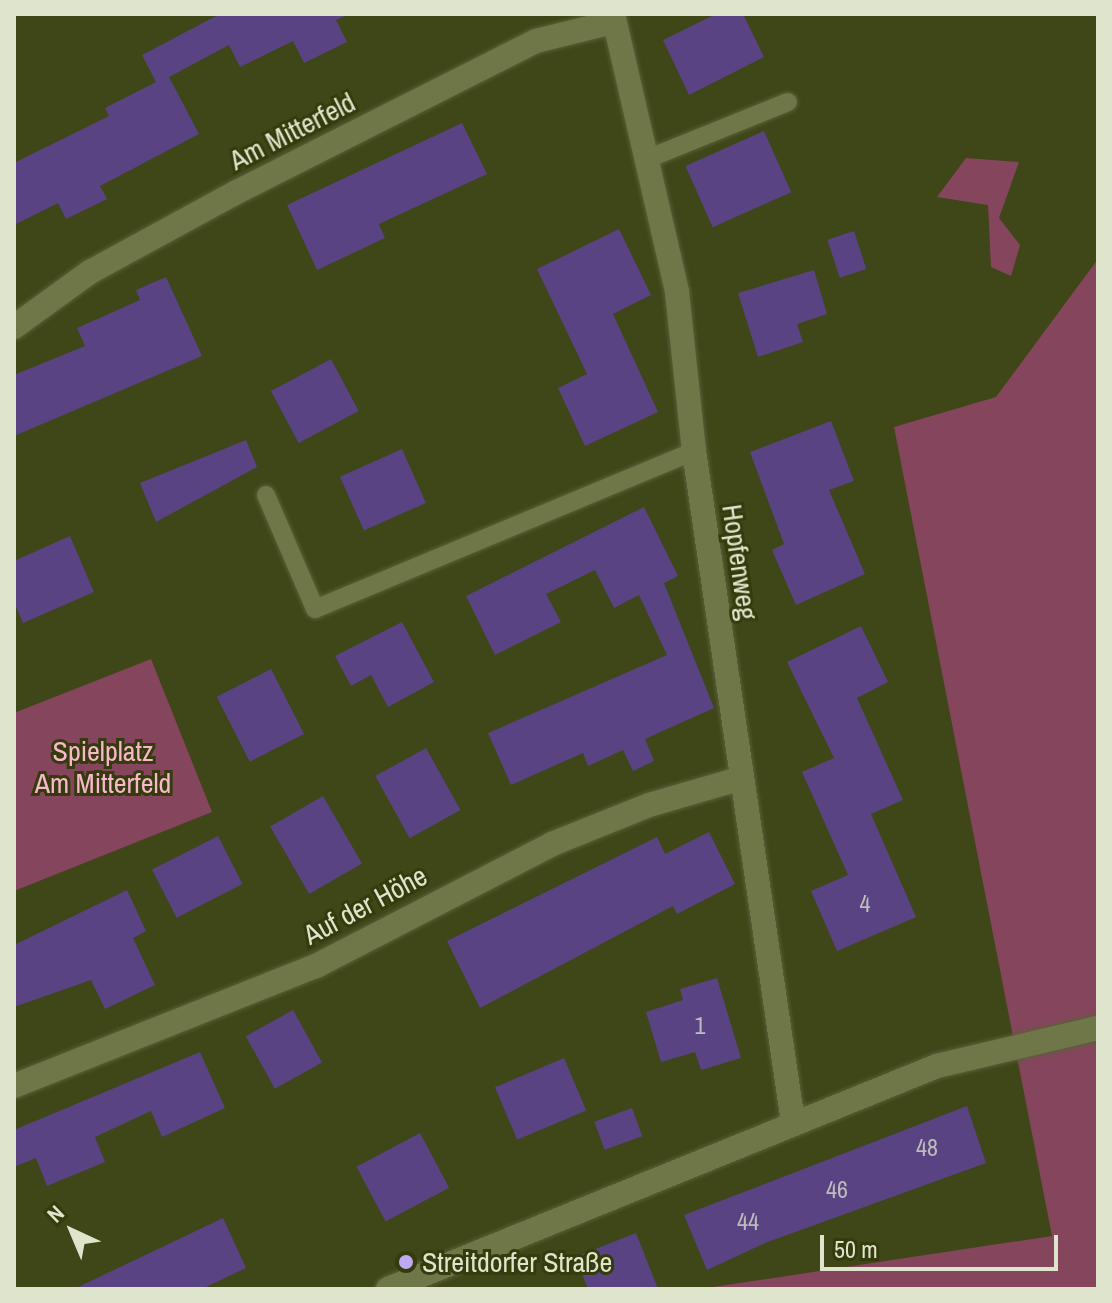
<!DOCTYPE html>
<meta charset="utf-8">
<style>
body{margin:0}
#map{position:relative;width:1112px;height:1303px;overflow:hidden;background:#3f4618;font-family:"Archivo Narrow",sans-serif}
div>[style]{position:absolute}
.green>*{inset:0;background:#85465d}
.building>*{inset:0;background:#594383;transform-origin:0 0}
.roads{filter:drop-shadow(0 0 2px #5a6039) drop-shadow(0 0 2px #5a6039)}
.lane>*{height:18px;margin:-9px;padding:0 9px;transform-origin:9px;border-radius:9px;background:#6f7749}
.street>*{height:24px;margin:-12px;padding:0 12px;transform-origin:12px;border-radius:12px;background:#6f7749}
.dots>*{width:22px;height:22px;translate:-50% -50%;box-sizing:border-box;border:4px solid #353b0c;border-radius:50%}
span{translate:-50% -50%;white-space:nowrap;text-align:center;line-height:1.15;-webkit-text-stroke:6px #353b0c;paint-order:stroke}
.number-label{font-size:24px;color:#bebcba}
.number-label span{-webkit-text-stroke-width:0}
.street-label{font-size:28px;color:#dfe5cc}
.park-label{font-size:28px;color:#f9b7cd}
.poi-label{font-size:28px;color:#dfe5cc}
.left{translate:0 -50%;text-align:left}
.frame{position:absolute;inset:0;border:16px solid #dfe5cc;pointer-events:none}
.north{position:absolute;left:32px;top:1191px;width:80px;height:80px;-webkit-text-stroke:6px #353b0c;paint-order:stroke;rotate:316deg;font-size:22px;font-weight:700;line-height:32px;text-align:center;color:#dfe5cc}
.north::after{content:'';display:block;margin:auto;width:28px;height:36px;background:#dfe5cc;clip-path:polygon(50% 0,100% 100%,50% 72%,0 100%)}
.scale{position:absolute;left:820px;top:1235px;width:238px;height:36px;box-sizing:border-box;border:4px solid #dfe5cc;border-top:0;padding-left:10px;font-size:24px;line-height:28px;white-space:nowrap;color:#dfe5cc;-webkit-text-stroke:6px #353b0c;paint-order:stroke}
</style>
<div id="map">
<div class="green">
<div style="clip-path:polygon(966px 158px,1019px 162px,999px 218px,1020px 245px,1011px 276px,991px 267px,988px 205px,937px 197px)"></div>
<div style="clip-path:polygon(1098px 259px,1098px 1289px,700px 1289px,1052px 1236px,894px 427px,996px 397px)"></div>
<div style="clip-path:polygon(151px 659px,212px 812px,14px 891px,14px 713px)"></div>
</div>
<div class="building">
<div style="clip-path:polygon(220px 14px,349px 14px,336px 20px,347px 42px,304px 63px,293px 41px,240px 67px,229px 45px,169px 77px,199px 134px,100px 186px,107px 199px,66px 219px,58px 203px,14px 225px,14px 163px,109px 116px,105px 108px,156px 82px,142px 55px)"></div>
<div style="clip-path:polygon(716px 14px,743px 14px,764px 57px,689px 95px,663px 40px)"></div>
<div style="clip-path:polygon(462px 123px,487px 174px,379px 224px,385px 238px,317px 270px,287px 205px)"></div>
<div style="left:764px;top:131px;width:67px;height:86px;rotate:66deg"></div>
<div style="clip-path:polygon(619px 229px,651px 295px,613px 314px,658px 412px,585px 446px,558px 388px,587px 374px,537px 269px)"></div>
<div style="left:854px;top:231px;width:40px;height:28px;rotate:72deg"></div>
<div style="clip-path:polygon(814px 270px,827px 314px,797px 324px,803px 342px,758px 357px,738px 293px)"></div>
<div style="clip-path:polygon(166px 277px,202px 356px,14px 436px,14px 375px,85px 346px,77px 328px,140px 300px,136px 290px)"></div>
<div style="left:331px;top:359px;width:59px;height:68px;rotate:62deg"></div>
<div style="clip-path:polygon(831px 421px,854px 481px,829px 490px,865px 574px,796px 605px,772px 550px,784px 544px,750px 452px)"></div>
<div style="clip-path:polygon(246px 440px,257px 467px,156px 522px,140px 483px)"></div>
<div style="left:402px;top:449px;width:59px;height:68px;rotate:66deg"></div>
<div style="clip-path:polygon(644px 507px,678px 576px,664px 583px,714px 708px,645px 739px,654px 761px,633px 771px,623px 750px,588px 766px,583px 753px,511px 785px,488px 733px,667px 655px,639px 595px,614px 608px,595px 570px,546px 594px,561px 622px,495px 655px,466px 596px)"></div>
<div style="clip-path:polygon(70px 536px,94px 592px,23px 623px,14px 602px,14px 561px)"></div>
<div style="clip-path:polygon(402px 622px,434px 682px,388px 707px,371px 675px,351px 686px,335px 656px)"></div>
<div style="clip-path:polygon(861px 626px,888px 682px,857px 698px,903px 800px,871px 814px,916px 917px,837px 951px,811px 891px,848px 875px,802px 772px,834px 758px,787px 662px)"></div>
<div style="left:271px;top:669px;width:73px;height:61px;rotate:63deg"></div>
<div style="left:426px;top:748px;width:71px;height:58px;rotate:61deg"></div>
<div style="left:323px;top:796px;width:78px;height:61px;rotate:60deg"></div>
<div style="clip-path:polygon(709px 832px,735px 884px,677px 914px,673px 906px,480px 1008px,447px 941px,657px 837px,665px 854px)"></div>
<div style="left:218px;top:836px;width:54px;height:74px;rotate:63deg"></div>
<div style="clip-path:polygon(127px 890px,146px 931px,133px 938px,155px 985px,105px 1009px,91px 980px,14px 1007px,14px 945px)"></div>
<div style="clip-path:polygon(717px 978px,741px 1058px,701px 1070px,695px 1052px,661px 1062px,646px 1012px,683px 1000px,680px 989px)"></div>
<div style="left:293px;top:1010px;width:60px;height:54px;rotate:61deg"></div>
<div style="clip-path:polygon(200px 1052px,225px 1108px,162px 1137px,151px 1111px,95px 1137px,105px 1162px,47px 1186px,36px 1158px,14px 1167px,14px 1130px)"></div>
<div style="left:564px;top:1058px;width:57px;height:75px;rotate:67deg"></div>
<div style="clip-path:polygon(967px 1106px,986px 1163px,765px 1243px,707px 1270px,684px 1215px)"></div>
<div style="left:632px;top:1108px;width:30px;height:40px;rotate:70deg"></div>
<div style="left:420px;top:1133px;width:62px;height:72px;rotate:62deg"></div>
<div style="clip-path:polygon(223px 1218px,246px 1268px,202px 1289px,74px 1289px)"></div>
<div style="clip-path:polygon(636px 1233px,658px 1289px,588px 1289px,575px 1257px)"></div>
</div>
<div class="roads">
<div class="lane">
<div style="left:647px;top:159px;width:152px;rotate:-22deg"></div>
<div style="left:266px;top:495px;width:124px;rotate:66.7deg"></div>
<div style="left:315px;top:609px;width:411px;rotate:-22.6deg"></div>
</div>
<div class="street">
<div style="left:613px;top:14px;width:285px;rotate:77deg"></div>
<div style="left:677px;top:292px;width:160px;rotate:83.9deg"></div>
<div style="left:694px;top:451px;width:678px;rotate:81.61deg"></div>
<div style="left:14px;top:327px;width:94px;rotate:-35.9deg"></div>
<div style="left:90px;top:272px;width:165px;rotate:-28.6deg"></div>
<div style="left:235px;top:193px;width:337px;rotate:-26.8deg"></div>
<div style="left:536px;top:41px;width:79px;rotate:-13.9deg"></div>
<div style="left:14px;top:1086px;width:325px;rotate:-21.7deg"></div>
<div style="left:316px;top:966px;width:266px;rotate:-27.3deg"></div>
<div style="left:552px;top:844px;width:105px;rotate:-21.9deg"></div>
<div style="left:649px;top:805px;width:97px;rotate:-16.2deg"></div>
<div style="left:388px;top:1289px;width:593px;rotate:-22.11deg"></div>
<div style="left:937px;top:1066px;width:165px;rotate:-13.3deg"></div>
</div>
</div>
<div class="dots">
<div style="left:406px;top:1262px;background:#bfa9f4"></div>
</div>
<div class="number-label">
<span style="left:865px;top:904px">4</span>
<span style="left:700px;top:1026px">1</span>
<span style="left:927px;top:1148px">48</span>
<span style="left:837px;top:1190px">46</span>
<span style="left:748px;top:1222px">44</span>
</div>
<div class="street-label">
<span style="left:292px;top:131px;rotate:-27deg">Am Mitterfeld</span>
<span style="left:740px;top:562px;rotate:82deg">Hopfenweg</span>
<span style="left:365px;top:905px;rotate:-28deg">Auf der Höhe</span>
</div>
<div class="park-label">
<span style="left:103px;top:767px">Spielplatz<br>Am Mitterfeld</span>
</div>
<div class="poi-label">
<span class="left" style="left:422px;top:1262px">Streitdorfer Straße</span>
</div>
<div class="frame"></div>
<div class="north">N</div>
<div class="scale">50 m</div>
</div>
